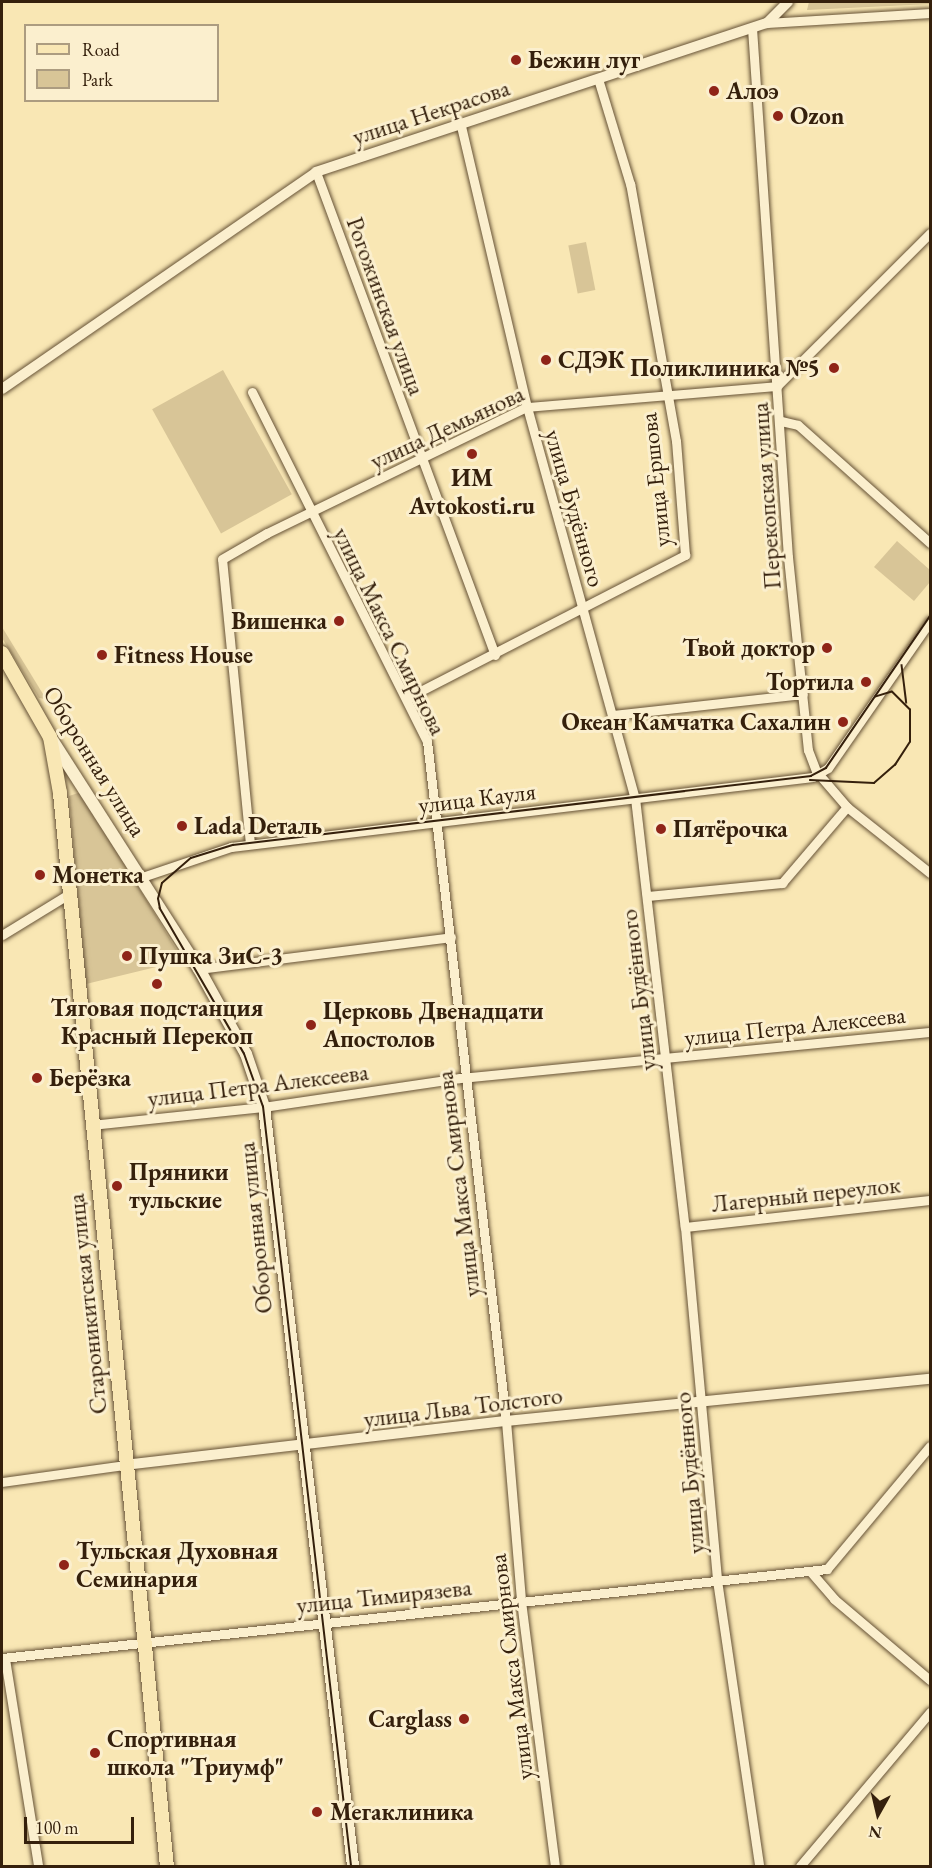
<!DOCTYPE html>
<meta charset="utf-8">
<style>
body{margin:0}
#map{position:relative;width:932px;height:1868px;overflow:hidden;background:#f9e7b4;font-family:"EB Garamond",serif}
div>[style]{position:absolute}
.green>*{inset:0;background:#d8c597;transform-origin:0 0}
.roads{filter:drop-shadow(0 0 2px #665236) drop-shadow(0 0 2px #665236)}
.minor>*{height:9px;margin:-4.5px;padding:0 4.5px;transform-origin:4.5px;border-radius:4.5px;background:#fbefce}
.tertiary>*{height:10px;margin:-5px;padding:0 5px;transform-origin:5px;border-radius:5px;background:#fbefce}
.secondary>*{height:12px;margin:-6px;padding:0 6px;transform-origin:6px;border-radius:6px;background:#fbefce}
.primary>*{height:14px;margin:-7px;padding:0 7px;transform-origin:7px;border-radius:7px;background:#f9e7b4}
.tram>*{height:1.5px;margin:-0.75px;padding:0 0.75px;transform-origin:0.75px;border-radius:0.75px;background:#35200c}
.dots>*{width:16px;height:16px;translate:-50% -50%;box-sizing:border-box;border:3px solid #fbefce;border-radius:50%}
span{translate:-50% -50%;white-space:nowrap;text-align:center;line-height:1.15;-webkit-text-stroke:6px #fbefce;paint-order:stroke}
.poi-label{font-size:24px;color:#35200c;font-weight:700}
.left{translate:0 -50%;text-align:left}
.right{translate:-100% -50%;text-align:right}
.street-label{font-size:24px;color:#35200c}
.frame{position:absolute;inset:0;border:3px solid #35200c;pointer-events:none}
.legend{position:absolute;left:24px;top:24px;width:195px;height:78px;box-sizing:border-box;background:#fbefce;border:2px solid #ac9c80;margin:0;padding:8px 10px;list-style:none;font-size:18px;color:#35200c}
.legend li{display:flex;align-items:center;gap:12px;height:30px}
.legend b{width:30px;border:2px solid #ac9c80}
.north{position:absolute;left:848px;top:1784px;width:60px;height:60px;-webkit-text-stroke:4px #fbefce;paint-order:stroke;rotate:188deg;font-size:16px;font-weight:700;line-height:24px;text-align:center;color:#35200c}
.north::after{content:'';display:block;margin:auto;width:21px;height:27px;background:#35200c;clip-path:polygon(50% 0,100% 100%,50% 72%,0 100%)}
.scale{position:absolute;left:24px;top:1817px;width:110px;height:27px;box-sizing:border-box;border:3px solid #35200c;border-top:0;padding-left:8px;font-size:18px;line-height:21px;white-space:nowrap;color:#35200c;-webkit-text-stroke:4px #fbefce;paint-order:stroke}
</style>
<div id="map">
<div class="green">
<div style="clip-path:polygon(809px 2px,930px 2px,930px 4px,807px 10px)"></div>
<div style="left:586px;top:242px;width:49px;height:18px;rotate:79deg"></div>
<div style="left:223px;top:370px;width:142px;height:81px;rotate:61deg"></div>
<div style="clip-path:polygon(897px 541px,930px 570px,930px 582px,914px 601px,874px 567px)"></div>
<div style="clip-path:polygon(2px 627px,46px 699px,39px 698px,2px 638px)"></div>
<div style="clip-path:polygon(81px 792px,179px 954px,185px 960px,86px 984px,69px 796px)"></div>
</div>
<div class="roads">
<div class="minor">
<div style="left:767px;top:23px;width:163px;rotate:-3.5deg"></div>
<div style="left:752px;top:28px;width:530px;rotate:86.11deg"></div>
<div style="left:788px;top:557px;width:194px;rotate:84.1deg"></div>
<div style="left:808px;top:750px;width:22px;rotate:69deg"></div>
<div style="left:816px;top:771px;width:48px;rotate:49.3deg"></div>
<div style="left:847px;top:807px;width:106px;rotate:38.5deg"></div>
<div style="left:461px;top:126px;width:289px;rotate:76.8deg"></div>
<div style="left:527px;top:407px;width:406px;rotate:74.6deg"></div>
<div style="left:635px;top:798px;width:432px;rotate:83.4deg"></div>
<div style="left:685px;top:1227px;width:354px;rotate:84.8deg"></div>
<div style="left:717px;top:1580px;width:289px;rotate:81.6deg"></div>
<div style="left:316px;top:172px;width:515px;rotate:69.67deg"></div>
<div style="left:252px;top:392px;width:390px;rotate:63.4deg"></div>
<div style="left:427px;top:741px;width:685px;rotate:83.37deg"></div>
<div style="left:506px;top:1421px;width:181px;rotate:85.2deg"></div>
<div style="left:521px;top:1601px;width:267px;rotate:82.7deg"></div>
<div style="left:781px;top:421px;width:17px;rotate:13deg"></div>
<div style="left:798px;top:425px;width:177px;rotate:41.8deg"></div>
<div style="left:407px;top:698px;width:313px;rotate:-27.2deg"></div>
<div style="left:685px;top:555px;width:114px;rotate:-94.5deg"></div>
<div style="left:676px;top:441px;width:261px;rotate:-100.1deg"></div>
<div style="left:630px;top:184px;width:110px;rotate:-106.9deg"></div>
<div style="left:613px;top:715px;width:191px;rotate:-6.3deg"></div>
<div style="left:250px;top:844px;width:286px;rotate:-95.6deg"></div>
<div style="left:222px;top:559px;width:52px;rotate:-30deg"></div>
<div style="left:267px;top:533px;width:289px;rotate:-25.9deg"></div>
<div style="left:527px;top:407px;width:251px;rotate:-4.8deg"></div>
<div style="left:777px;top:386px;width:216px;rotate:-45deg"></div>
<div style="left:142px;top:877px;width:94px;rotate:-18.6deg"></div>
<div style="left:231px;top:847px;width:586px;rotate:-6.86deg"></div>
<div style="left:813px;top:777px;width:17px;rotate:-31deg"></div>
<div style="left:828px;top:768px;width:179px;rotate:-55.2deg"></div>
<div style="left:647px;top:896px;width:136px;rotate:-5.5deg"></div>
<div style="left:782px;top:883px;width:100px;rotate:-49.5deg"></div>
<div style="left:2px;top:935px;width:79px;rotate:-31.5deg"></div>
<div style="left:199px;top:969px;width:254px;rotate:-7.2deg"></div>
<div style="left:91px;top:1125px;width:173px;rotate:-6deg"></div>
<div style="left:263px;top:1107px;width:199px;rotate:-8.4deg"></div>
<div style="left:460px;top:1078px;width:472px;rotate:-5.6deg"></div>
<div style="left:685px;top:1227px;width:246px;rotate:-6.3deg"></div>
<div style="left:2px;top:1482px;width:124px;rotate:-7.9deg"></div>
<div style="left:810px;top:1571px;width:37px;rotate:49deg"></div>
<div style="left:834px;top:1599px;width:126px;rotate:40.2deg"></div>
<div style="left:2px;top:1658px;width:830px;rotate:-6.16deg"></div>
<div style="left:827px;top:1569px;width:160px;rotate:-50.1deg"></div>
<div style="left:5px;top:1659px;width:210px;rotate:80.9deg"></div>
<div style="left:800px;top:1866px;width:202px;rotate:-49.8deg"></div>
</div>
<div class="tertiary">
<div style="left:2px;top:389px;width:382px;rotate:-34.6deg"></div>
<div style="left:316px;top:172px;width:475px;rotate:-18.3deg"></div>
<div style="left:767px;top:23px;width:30px;rotate:-45deg"></div>
<div style="left:125px;top:1465px;width:384px;rotate:-6.6deg"></div>
<div style="left:506px;top:1421px;width:426px;rotate:-5.7deg"></div>
</div>
<div class="secondary">
<div style="left:51px;top:738px;width:274px;rotate:57.4deg"></div>
<div style="left:199px;top:969px;width:97px;rotate:61.1deg"></div>
<div style="left:246px;top:1054px;width:56px;rotate:71.2deg"></div>
<div style="left:264px;top:1107px;width:764px;rotate:83.31deg"></div>
</div>
<div class="primary">
<div style="left:2px;top:653px;width:97px;rotate:60.3deg"></div>
<div style="left:50px;top:737px;width:57px;rotate:79.9deg"></div>
<div style="left:60px;top:793px;width:1078px;rotate:84.31deg"></div>
</div>
</div>
<div class="tram">
<div style="left:902px;top:665px;width:38px;rotate:83deg"></div>
<div style="left:810px;top:780px;width:64px;rotate:2.7deg"></div>
<div style="left:874px;top:783px;width:28px;rotate:-41deg"></div>
<div style="left:895px;top:765px;width:27px;rotate:-57deg"></div>
<div style="left:910px;top:742px;width:32px;rotate:-90deg"></div>
<div style="left:910px;top:710px;width:25px;rotate:-135deg"></div>
<div style="left:892px;top:692px;width:17px;rotate:163deg"></div>
<div style="left:351px;top:1866px;width:764px;rotate:-96.61deg"></div>
<div style="left:263px;top:1107px;width:56px;rotate:-109.7deg"></div>
<div style="left:244px;top:1054px;width:168px;rotate:-120.1deg"></div>
<div style="left:160px;top:909px;width:10px;rotate:-101deg"></div>
<div style="left:158px;top:899px;width:16px;rotate:-76deg"></div>
<div style="left:162px;top:883px;width:38px;rotate:-41deg"></div>
<div style="left:191px;top:858px;width:44px;rotate:-17.2deg"></div>
<div style="left:233px;top:845px;width:582px;rotate:-6.81deg"></div>
<div style="left:811px;top:776px;width:17px;rotate:-28deg"></div>
<div style="left:826px;top:768px;width:184px;rotate:-55.6deg"></div>
</div>
<div class="dots">
<div style="left:516px;top:60px;background:#8f2418"></div>
<div style="left:714px;top:91px;background:#8f2418"></div>
<div style="left:778px;top:116px;background:#8f2418"></div>
<div style="left:546px;top:360px;background:#8f2418"></div>
<div style="left:834px;top:368px;background:#8f2418"></div>
<div style="left:472px;top:454px;background:#8f2418"></div>
<div style="left:339px;top:621px;background:#8f2418"></div>
<div style="left:827px;top:648px;background:#8f2418"></div>
<div style="left:102px;top:655px;background:#8f2418"></div>
<div style="left:866px;top:682px;background:#8f2418"></div>
<div style="left:843px;top:722px;background:#8f2418"></div>
<div style="left:182px;top:826px;background:#8f2418"></div>
<div style="left:661px;top:829px;background:#8f2418"></div>
<div style="left:40px;top:875px;background:#8f2418"></div>
<div style="left:127px;top:956px;background:#8f2418"></div>
<div style="left:157px;top:984px;background:#8f2418"></div>
<div style="left:311px;top:1025px;background:#8f2418"></div>
<div style="left:37px;top:1078px;background:#8f2418"></div>
<div style="left:117px;top:1186px;background:#8f2418"></div>
<div style="left:64px;top:1565px;background:#8f2418"></div>
<div style="left:464px;top:1719px;background:#8f2418"></div>
<div style="left:95px;top:1753px;background:#8f2418"></div>
<div style="left:317px;top:1812px;background:#8f2418"></div>
</div>
<div class="poi-label">
<span class="left" style="left:528px;top:60px">Бежин луг</span>
<span class="left" style="left:726px;top:91px">Алоэ</span>
<span class="left" style="left:790px;top:116px">Ozon</span>
<span class="left" style="left:558px;top:360px">СДЭК</span>
<span class="right" style="left:820px;top:368px">Поликлиника №5</span>
<span style="left:472px;top:492px">ИМ<br>Avtokosti.ru</span>
<span class="right" style="left:327px;top:621px">Вишенка</span>
<span class="right" style="left:815px;top:648px">Твой доктор</span>
<span class="left" style="left:114px;top:655px">Fitness House</span>
<span class="right" style="left:854px;top:682px">Тортила</span>
<span class="right" style="left:831px;top:722px">Океан Камчатка Сахалин</span>
<span class="left" style="left:194px;top:826px">Lada Dеталь</span>
<span class="left" style="left:673px;top:829px">Пятёрочка</span>
<span class="left" style="left:52px;top:875px">Монетка</span>
<span class="left" style="left:139px;top:956px">Пушка ЗиС-3</span>
<span style="left:157px;top:1022px">Тяговая подстанция<br>Красный Перекоп</span>
<span class="left" style="left:323px;top:1025px">Церковь Двенадцати<br>Апостолов</span>
<span class="left" style="left:49px;top:1078px">Берёзка</span>
<span class="left" style="left:129px;top:1186px">Пряники<br>тульские</span>
<span class="left" style="left:76px;top:1565px">Тульская Духовная<br>Семинария</span>
<span class="right" style="left:452px;top:1719px">Carglass</span>
<span class="left" style="left:107px;top:1753px">Спортивная<br>школа "Триумф"</span>
<span class="left" style="left:330px;top:1812px">Мегаклиника</span>
</div>
<div class="street-label">
<span style="left:431px;top:112px;rotate:-18deg">улица Некрасова</span>
<span style="left:386px;top:306px;rotate:70deg">Рогожинская улица</span>
<span style="left:447px;top:427px;rotate:-25deg">улица Демьянова</span>
<span style="left:655px;top:480px;rotate:-96deg">улица Ершова</span>
<span style="left:766px;top:496px;rotate:-94deg">Перекопская улица</span>
<span style="left:575px;top:508px;rotate:74deg">улица Будённого</span>
<span style="left:390px;top:631px;rotate:64deg">улица Макса Смирнова</span>
<span style="left:95px;top:761px;rotate:58deg">Оборонная улица</span>
<span style="left:477px;top:798px;rotate:-7deg">улица Кауля</span>
<span style="left:638px;top:990px;rotate:-97deg">улица Будённого</span>
<span style="left:795px;top:1026px;rotate:-6deg">улица Петра Алексеева</span>
<span style="left:258px;top:1085px;rotate:-7deg">улица Петра Алексеева</span>
<span style="left:458px;top:1184px;rotate:-97deg">улица Макса Смирнова</span>
<span style="left:806px;top:1194px;rotate:-6deg">Лагерный переулок</span>
<span style="left:255px;top:1228px;rotate:-96deg">Оборонная улица</span>
<span style="left:87px;top:1304px;rotate:-96deg">Староникитская улица</span>
<span style="left:463px;top:1407px;rotate:-7deg">улица Льва Толстого</span>
<span style="left:689px;top:1473px;rotate:-95deg">улица Будённого</span>
<span style="left:384px;top:1596px;rotate:-6deg">улица Тимирязева</span>
<span style="left:511px;top:1667px;rotate:-97deg">улица Макса Смирнова</span>
</div>
<div class="frame"></div>
<ul class="legend">
<li><b style="height:8px;background:#f9e7b4"></b>Road</li>
<li><b style="height:16px;background:#d8c597"></b>Park</li>
</ul>
<div class="north">N</div>
<div class="scale">100 m</div>
</div>
